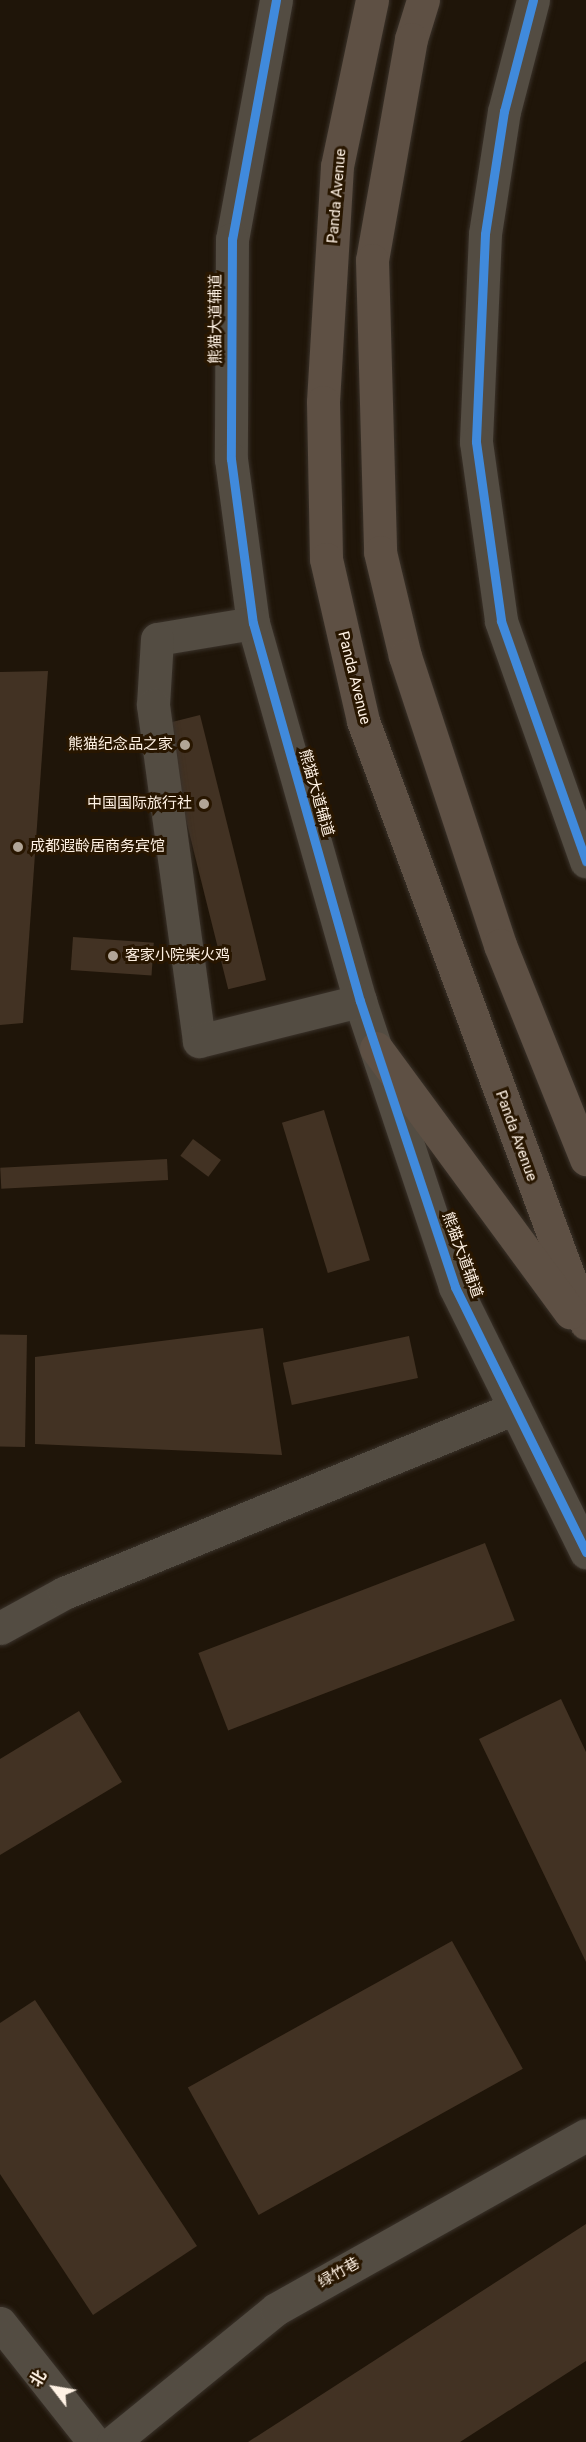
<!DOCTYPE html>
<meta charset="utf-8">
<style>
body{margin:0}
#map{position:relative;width:586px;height:2442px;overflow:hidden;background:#1f1509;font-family:Roboto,"Noto Sans SC",sans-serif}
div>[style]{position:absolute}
.building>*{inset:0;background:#423223;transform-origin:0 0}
.roads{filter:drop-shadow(0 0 2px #3a322a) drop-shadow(0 0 2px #3a322a)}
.minor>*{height:33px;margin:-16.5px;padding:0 16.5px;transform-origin:16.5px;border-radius:16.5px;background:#534c42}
.major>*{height:33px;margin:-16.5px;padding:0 16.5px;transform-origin:16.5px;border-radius:16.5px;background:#5e5044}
.cycleway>*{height:9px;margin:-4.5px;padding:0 4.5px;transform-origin:4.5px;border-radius:4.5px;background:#408adc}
.dots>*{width:16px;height:16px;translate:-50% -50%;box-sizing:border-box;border:3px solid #281600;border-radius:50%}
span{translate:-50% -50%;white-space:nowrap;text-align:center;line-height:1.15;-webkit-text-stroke:6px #281600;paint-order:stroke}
.street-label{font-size:15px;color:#fff2e4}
.poi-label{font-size:15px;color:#fff2e4}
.right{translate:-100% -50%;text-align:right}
.left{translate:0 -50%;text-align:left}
.north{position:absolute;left:24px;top:2358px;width:60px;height:60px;-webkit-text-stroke:4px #281600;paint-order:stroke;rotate:301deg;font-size:16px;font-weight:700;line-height:24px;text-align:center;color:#fff2e4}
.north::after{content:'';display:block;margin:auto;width:21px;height:27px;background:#fff2e4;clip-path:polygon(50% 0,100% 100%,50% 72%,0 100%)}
</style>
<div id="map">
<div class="building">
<div style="clip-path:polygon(48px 671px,23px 1023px,0 1025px,0 672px)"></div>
<div style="left:200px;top:715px;width:273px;height:39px;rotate:76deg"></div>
<div style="left:73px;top:937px;width:81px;height:33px;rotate:4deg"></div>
<div style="left:324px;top:1110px;width:157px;height:44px;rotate:73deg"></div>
<div style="left:193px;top:1139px;width:35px;height:21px;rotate:37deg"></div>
<div style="left:167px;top:1159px;width:21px;height:167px;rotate:87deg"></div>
<div style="clip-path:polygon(263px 1328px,282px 1455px,35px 1444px,35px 1357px)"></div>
<div style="left:27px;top:1335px;width:112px;height:27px;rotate:91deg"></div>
<div style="left:409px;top:1336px;width:43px;height:129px;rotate:78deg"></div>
<div style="left:485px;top:1543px;width:83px;height:307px;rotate:69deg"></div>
<div style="clip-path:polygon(561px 1699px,586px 1752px,586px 1962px,479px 1739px)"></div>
<div style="clip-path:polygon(79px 1711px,122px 1782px,0 1855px,0 1759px)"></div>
<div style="left:452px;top:1941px;width:146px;height:302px;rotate:61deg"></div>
<div style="clip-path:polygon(35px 2000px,197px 2246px,93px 2315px,0 2174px,0 2023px)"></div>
<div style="clip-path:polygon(586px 2224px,586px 2361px,460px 2442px,248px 2442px)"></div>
</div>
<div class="roads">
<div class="minor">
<div style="left:276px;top:0;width:243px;rotate:100.4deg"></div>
<div style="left:232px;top:239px;width:220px;rotate:90.3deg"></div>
<div style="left:231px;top:459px;width:165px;rotate:82.4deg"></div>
<div style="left:253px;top:623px;width:393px;rotate:74.2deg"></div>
<div style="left:360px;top:1001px;width:301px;rotate:71.6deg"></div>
<div style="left:455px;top:1287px;width:296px;rotate:63.7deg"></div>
<div style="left:533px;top:0;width:115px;rotate:104.6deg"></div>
<div style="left:504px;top:111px;width:124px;rotate:98.8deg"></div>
<div style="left:485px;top:234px;width:208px;rotate:92.5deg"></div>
<div style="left:476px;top:442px;width:181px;rotate:82deg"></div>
<div style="left:501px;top:621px;width:255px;rotate:70.5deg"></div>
<div style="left:253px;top:623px;width:97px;rotate:170.5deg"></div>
<div style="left:157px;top:639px;width:66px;rotate:93.5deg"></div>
<div style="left:153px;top:705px;width:339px;rotate:82.2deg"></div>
<div style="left:199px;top:1041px;width:166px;rotate:-14deg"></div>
<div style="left:0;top:1628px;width:73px;rotate:-28.7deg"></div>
<div style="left:64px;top:1593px;width:487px;rotate:-22.3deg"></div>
<div style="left:0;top:2323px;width:152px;rotate:51.7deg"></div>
<div style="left:113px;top:2442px;width:210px;rotate:-39.2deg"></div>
<div style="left:276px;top:2309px;width:355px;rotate:-29.3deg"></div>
</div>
<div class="major">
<div style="left:372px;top:0;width:170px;rotate:101.9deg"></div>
<div style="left:337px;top:166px;width:236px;rotate:93.4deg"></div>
<div style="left:323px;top:402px;width:157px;rotate:88.9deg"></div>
<div style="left:326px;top:559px;width:166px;rotate:77.1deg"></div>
<div style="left:363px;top:721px;width:642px;rotate:69.67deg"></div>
<div style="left:423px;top:0;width:41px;rotate:107.1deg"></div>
<div style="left:411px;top:39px;width:224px;rotate:100deg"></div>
<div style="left:372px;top:260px;width:292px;rotate:88.4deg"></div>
<div style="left:380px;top:552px;width:107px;rotate:76.5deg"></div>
<div style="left:405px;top:656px;width:304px;rotate:71.8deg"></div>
<div style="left:500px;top:945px;width:231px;rotate:68.1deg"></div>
<div style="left:376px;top:1048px;width:328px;rotate:53.7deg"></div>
</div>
</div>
<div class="cycleway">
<div style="left:276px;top:0;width:243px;rotate:100.4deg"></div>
<div style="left:232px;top:239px;width:220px;rotate:90.3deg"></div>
<div style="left:231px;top:459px;width:165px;rotate:82.4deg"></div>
<div style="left:253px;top:623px;width:393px;rotate:74.2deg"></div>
<div style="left:360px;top:1001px;width:301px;rotate:71.6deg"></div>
<div style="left:455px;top:1287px;width:296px;rotate:63.7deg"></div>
<div style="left:533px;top:0;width:115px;rotate:104.6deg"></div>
<div style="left:504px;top:111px;width:124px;rotate:98.8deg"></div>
<div style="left:485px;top:234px;width:208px;rotate:92.5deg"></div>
<div style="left:476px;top:442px;width:181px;rotate:82deg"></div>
<div style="left:501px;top:621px;width:255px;rotate:70.5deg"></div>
</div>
<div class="dots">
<div style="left:185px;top:745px;background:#b1a597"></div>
<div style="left:204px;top:804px;background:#b1a597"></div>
<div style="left:18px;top:847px;background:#b1a597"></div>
<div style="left:113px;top:956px;background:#b1a597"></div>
</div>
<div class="street-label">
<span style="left:337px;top:196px;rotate:-85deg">Panda Avenue</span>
<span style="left:216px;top:319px;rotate:-90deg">熊猫大道辅道</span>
<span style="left:354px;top:678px;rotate:76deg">Panda Avenue</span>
<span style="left:316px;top:793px;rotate:74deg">熊猫大道辅道</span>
<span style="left:516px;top:1136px;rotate:70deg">Panda Avenue</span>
<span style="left:462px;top:1255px;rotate:70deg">熊猫大道辅道</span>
<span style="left:339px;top:2273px;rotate:-29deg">绿竹巷</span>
</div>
<div class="poi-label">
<span class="right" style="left:173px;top:745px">熊猫纪念品之家</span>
<span class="right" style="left:192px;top:804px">中国国际旅行社</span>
<span class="left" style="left:30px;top:847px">成都遐龄居商务宾馆</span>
<span class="left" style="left:125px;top:956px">客家小院柴火鸡</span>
</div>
<div class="north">北</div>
</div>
